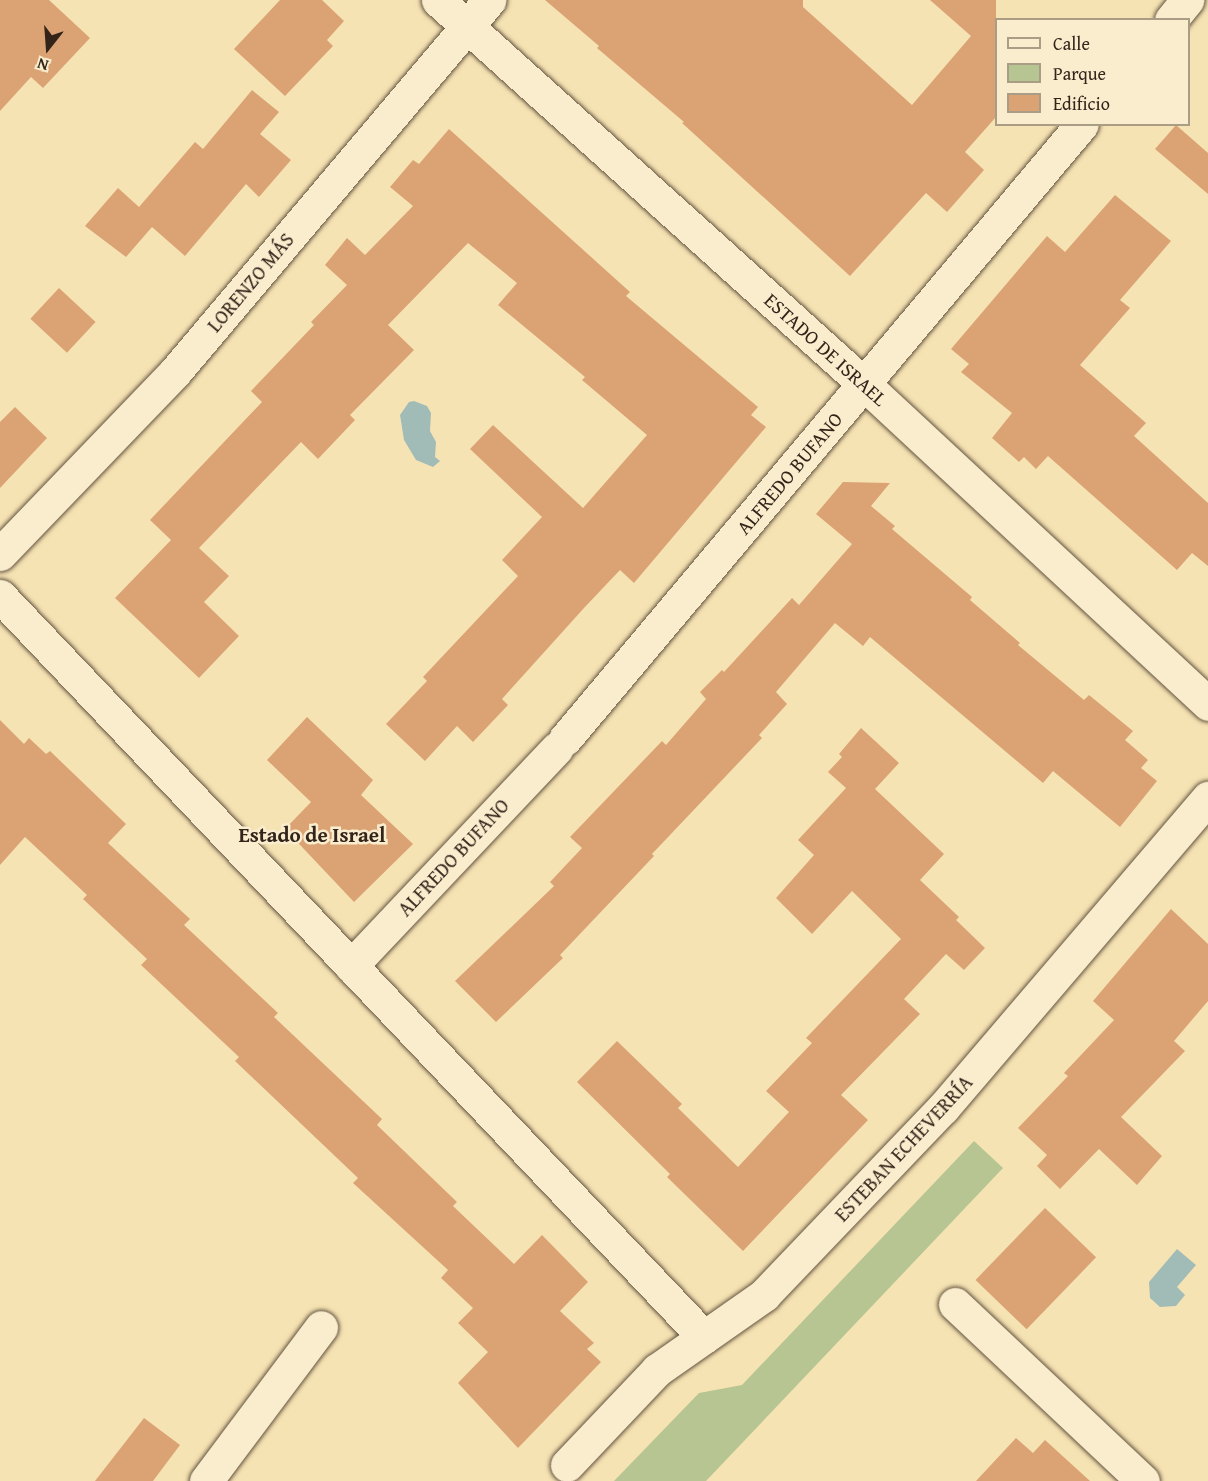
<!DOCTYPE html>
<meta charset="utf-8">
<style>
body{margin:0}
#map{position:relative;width:1208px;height:1481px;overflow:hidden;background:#f6e3b3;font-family:"Gentium Book Plus",serif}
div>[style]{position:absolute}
.green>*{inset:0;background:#b6c591}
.water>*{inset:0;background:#a1bcb7}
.building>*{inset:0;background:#dba374;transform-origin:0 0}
.roads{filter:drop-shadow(0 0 2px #645440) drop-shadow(0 0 2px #645440)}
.minor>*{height:33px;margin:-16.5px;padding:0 16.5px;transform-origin:16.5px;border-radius:16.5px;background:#f9edce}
span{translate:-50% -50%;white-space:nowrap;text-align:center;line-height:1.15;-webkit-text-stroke:5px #f9edce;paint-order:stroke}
.street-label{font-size:20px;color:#33241a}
.neighbourhood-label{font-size:21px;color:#33241a;font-weight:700}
.legend{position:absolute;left:995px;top:18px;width:195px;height:108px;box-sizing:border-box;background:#f9edce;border:2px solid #aa9d86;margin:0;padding:8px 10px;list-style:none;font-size:18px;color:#33241a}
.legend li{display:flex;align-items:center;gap:12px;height:30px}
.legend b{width:30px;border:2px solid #aa9d86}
.north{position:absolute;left:18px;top:18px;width:60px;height:60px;-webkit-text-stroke:4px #f9edce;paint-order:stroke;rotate:197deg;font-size:16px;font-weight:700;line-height:24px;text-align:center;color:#33241a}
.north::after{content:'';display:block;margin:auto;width:21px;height:27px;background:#33241a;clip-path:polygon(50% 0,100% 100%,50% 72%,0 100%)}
</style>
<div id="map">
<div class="green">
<div style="clip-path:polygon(974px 1141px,1003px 1168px,706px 1481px,614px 1481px,699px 1393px,742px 1385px)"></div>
</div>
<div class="water">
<div style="clip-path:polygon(414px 401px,427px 406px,431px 413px,430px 431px,436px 442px,435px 457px,440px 461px,433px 467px,416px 460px,404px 440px,400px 415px,409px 402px)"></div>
<div style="clip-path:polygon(1177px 1249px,1196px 1265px,1177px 1287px,1185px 1295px,1176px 1306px,1160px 1307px,1150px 1298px,1149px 1282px)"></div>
</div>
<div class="building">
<div style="clip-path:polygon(0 0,49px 0,90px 38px,43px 88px,31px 77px,0 111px)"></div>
<div style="clip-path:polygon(280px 0,322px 0,344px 21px,327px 40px,333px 46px,285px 96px,234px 49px)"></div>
<div style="clip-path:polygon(545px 0,803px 0,803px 7px,912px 105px,971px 36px,930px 0,996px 0,996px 117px,965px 152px,984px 170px,947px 212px,926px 193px,850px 276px,682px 123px,684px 122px,597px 48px,599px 46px)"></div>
<div style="clip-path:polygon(252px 90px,279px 112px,260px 134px,291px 160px,259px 197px,246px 184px,185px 256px,152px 227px,126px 257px,85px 226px,118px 188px,139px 207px,195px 142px,203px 149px)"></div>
<div style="clip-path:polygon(1176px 125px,1208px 153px,1208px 194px,1155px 149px)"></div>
<div style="clip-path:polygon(449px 129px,630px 292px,626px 296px,758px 407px,751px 415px,766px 427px,634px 583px,620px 570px,584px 608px,502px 699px,508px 705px,473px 742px,457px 726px,425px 761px,386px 724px,427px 681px,423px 677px,518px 576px,502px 560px,542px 517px,470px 449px,493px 425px,583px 508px,647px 435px,582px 380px,585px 377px,498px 305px,517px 283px,468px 243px,388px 325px,414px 350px,350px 415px,355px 420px,318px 459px,301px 442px,199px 548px,229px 576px,204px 602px,239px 636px,199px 678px,115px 598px,171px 540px,150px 520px,262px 402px,251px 391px,314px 325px,311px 322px,347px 285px,325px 265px,347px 238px,365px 255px,413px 206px,390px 187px,413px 160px,419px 164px)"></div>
<div style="clip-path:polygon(1115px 195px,1171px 241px,1120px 300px,1130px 308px,1080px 365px,1146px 423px,1134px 436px,1208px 503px,1208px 566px,1192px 553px,1177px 570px,1048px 456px,1036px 469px,1024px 457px,1019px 462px,992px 438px,1012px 413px,961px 372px,969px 364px,951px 349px,1047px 236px,1065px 252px)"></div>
<div style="left:59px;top:288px;width:50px;height:42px;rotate:43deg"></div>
<div style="clip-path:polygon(15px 407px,47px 438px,0 488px,0 422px)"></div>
<div style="clip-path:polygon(843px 482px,890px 483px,871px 506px,895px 526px,892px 529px,972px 597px,970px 600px,1020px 643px,1018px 645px,1084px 700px,1089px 695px,1133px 731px,1125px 740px,1148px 760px,1141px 768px,1157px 781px,1120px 827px,1053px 771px,1043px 783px,870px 637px,863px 646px,835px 623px,776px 692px,787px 704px,759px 735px,762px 738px,652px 854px,654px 856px,560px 955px,563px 958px,496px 1022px,455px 981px,554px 886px,550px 882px,582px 848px,570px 837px,662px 741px,666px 745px,706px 699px,700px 692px,722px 670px,724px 672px,792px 598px,799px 605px,852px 544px,816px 514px)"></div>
<div style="clip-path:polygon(307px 717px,373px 780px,361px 795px,413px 844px,354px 902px,285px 829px,311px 802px,267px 760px)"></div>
<div style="clip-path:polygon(0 720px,24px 744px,29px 738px,46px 754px,50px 751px,126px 824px,108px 843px,190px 919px,184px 925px,278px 1013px,274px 1017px,382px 1119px,377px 1125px,457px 1202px,453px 1206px,514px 1264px,542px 1235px,588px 1282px,560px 1311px,594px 1343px,587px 1349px,601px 1362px,518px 1448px,458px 1383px,488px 1352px,458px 1323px,473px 1308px,441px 1278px,448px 1270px,353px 1183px,358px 1178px,235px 1061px,239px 1057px,141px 965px,147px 959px,83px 899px,87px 895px,25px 837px,0 865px)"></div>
<div style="clip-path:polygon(861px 728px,899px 763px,875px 789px,944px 854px,920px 880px,959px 917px,956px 920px,985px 948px,964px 970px,946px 954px,904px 999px,920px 1014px,841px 1095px,868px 1120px,743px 1251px,667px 1177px,670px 1174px,577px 1082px,617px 1041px,682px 1104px,678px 1108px,738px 1167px,789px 1112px,766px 1091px,812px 1043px,806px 1038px,901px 939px,852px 891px,812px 934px,776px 898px,814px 855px,798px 840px,846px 788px,828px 772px,842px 757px,839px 754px)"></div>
<div style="clip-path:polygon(1171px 909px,1208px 944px,1208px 1001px,1174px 1041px,1185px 1051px,1121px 1117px,1162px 1156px,1137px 1185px,1099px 1149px,1060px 1189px,1037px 1166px,1047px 1155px,1018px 1128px,1068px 1076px,1064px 1073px,1114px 1020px,1093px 1001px)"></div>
<div style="left:1045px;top:1208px;width:71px;height:100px;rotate:44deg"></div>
<div style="clip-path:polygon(144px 1418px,180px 1445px,153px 1481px,95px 1481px)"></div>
<div style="clip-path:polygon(1016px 1438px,1033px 1453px,1045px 1440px,1090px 1481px,976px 1481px)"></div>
</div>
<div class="roads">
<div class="minor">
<div style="left:438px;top:0;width:574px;rotate:42.03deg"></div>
<div style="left:864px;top:384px;width:470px;rotate:42.9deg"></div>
<div style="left:1171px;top:20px;width:26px;rotate:-51deg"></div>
<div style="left:0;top:554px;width:252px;rotate:-46.1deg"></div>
<div style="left:175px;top:372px;width:487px;rotate:-49.8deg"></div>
<div style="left:0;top:596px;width:1022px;rotate:46.47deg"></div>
<div style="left:565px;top:739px;width:803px;rotate:-49.95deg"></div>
<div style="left:351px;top:966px;width:299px;rotate:-46.6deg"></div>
<div style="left:955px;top:1304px;width:258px;rotate:43.3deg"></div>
<div style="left:567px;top:1465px;width:131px;rotate:-46.5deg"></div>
<div style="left:657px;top:1370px;width:131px;rotate:-35deg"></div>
<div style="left:764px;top:1295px;width:259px;rotate:-46.3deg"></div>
<div style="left:943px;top:1108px;width:408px;rotate:-49.5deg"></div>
<div style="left:206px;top:1481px;width:192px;rotate:-53.2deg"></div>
</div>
</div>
<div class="street-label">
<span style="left:250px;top:282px;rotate:-50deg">LORENZO MÁS</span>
<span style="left:826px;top:349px;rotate:42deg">ESTADO DE ISRAEL</span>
<span style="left:789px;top:473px;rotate:-50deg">ALFREDO BUFANO</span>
<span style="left:453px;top:857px;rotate:-47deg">ALFREDO BUFANO</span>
<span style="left:903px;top:1148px;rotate:-47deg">ESTEBAN ECHEVERRÍA</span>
</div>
<div class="neighbourhood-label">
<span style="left:312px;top:835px">Estado de Israel</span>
</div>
<ul class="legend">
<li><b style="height:8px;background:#f9edce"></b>Calle</li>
<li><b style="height:16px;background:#b6c591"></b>Parque</li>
<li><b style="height:16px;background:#dba374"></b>Edificio</li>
</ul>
<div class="north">N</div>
</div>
